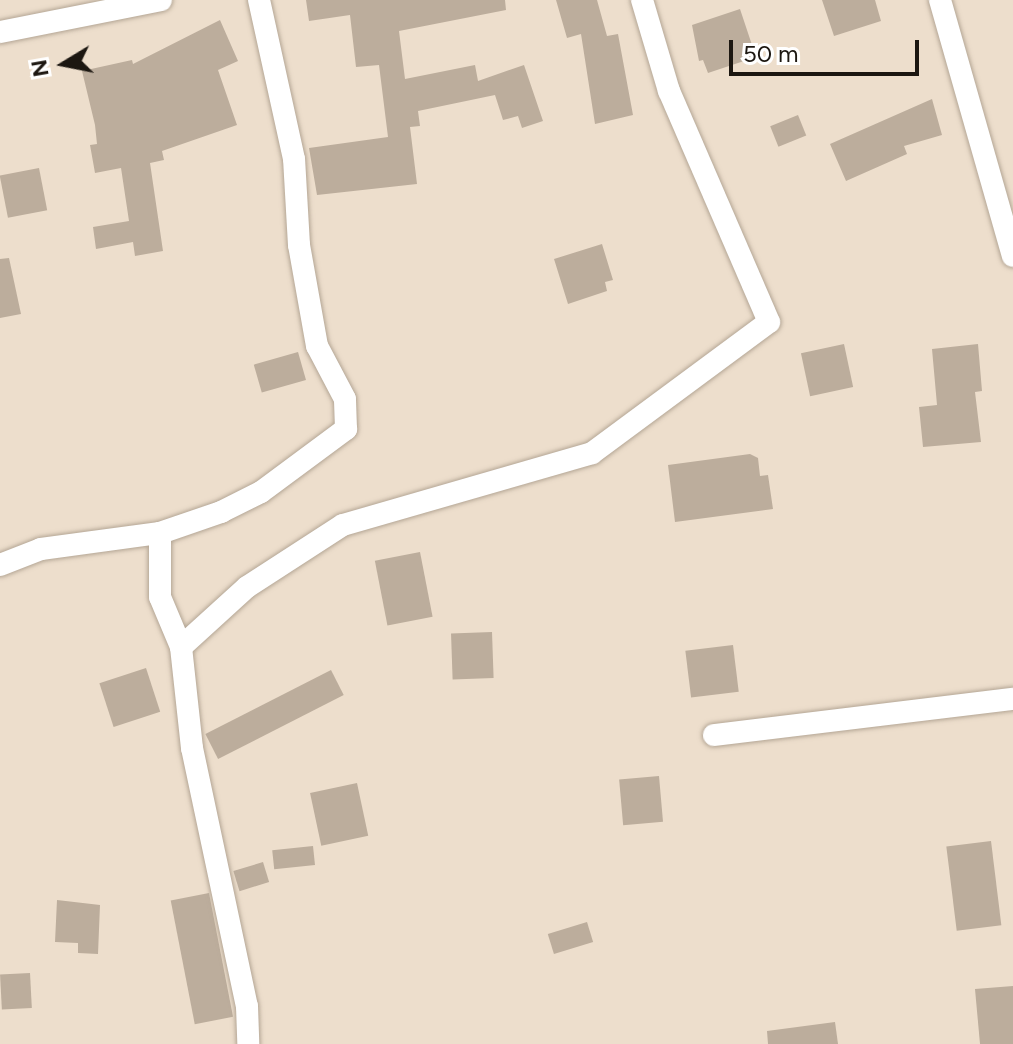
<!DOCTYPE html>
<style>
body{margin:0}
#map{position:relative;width:1013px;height:1044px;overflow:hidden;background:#eddecc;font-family:Figtree,sans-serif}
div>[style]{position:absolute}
.building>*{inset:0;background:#bcad9c;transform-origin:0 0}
.roads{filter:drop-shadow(0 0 2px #b4a695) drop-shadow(0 0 2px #b4a695)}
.street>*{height:22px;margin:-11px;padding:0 11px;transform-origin:11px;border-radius:11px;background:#fff}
span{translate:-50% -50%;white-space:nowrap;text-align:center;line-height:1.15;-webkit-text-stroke:6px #fff;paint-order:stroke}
.north{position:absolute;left:24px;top:24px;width:80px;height:80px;-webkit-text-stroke:6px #fff;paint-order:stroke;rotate:260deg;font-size:22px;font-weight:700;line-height:32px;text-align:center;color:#1c1711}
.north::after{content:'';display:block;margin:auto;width:28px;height:36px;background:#1c1711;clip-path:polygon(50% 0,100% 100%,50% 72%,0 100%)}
.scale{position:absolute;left:729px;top:40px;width:190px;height:36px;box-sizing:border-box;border:4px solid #1c1711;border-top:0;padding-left:10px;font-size:24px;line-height:28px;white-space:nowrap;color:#1c1711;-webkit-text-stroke:6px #fff;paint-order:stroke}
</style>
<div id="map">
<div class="building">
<div style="clip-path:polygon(306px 0,505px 0,506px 10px,399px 31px,405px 79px,475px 65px,478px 81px,524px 65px,543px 121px,522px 128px,518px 116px,503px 120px,495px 95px,418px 111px,420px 126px,410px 127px,417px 184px,317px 195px,309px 148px,388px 137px,379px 65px,356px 67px,350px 15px,309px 21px)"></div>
<div style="clip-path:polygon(556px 0,597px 0,607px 36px,618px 34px,633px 115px,595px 124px,581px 34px,567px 38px)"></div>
<div style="clip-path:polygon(822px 0,875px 0,881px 21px,834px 36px)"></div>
<div style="clip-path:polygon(740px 9px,756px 57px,708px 73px,703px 60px,699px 61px,692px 25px)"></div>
<div style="clip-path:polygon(220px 20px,238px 61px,218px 70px,237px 125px,162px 151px,164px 160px,150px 163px,163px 251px,135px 256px,133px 242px,96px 249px,93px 227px,129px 221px,121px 168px,95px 173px,90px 145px,97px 144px,95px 125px,82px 71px,132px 60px,133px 64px)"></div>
<div style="clip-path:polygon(932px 99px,942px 135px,904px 146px,907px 154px,846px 181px,830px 144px)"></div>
<div style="left:798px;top:115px;width:22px;height:30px;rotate:68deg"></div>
<div style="left:39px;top:168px;width:43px;height:40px;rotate:79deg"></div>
<div style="clip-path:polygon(602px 244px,613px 280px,605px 282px,607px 291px,568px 304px,554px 259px)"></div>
<div style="clip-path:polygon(9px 258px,21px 314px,0 318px,0 259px)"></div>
<div style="left:844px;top:344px;width:44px;height:44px;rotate:78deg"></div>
<div style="clip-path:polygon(978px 344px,982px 391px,975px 392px,981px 442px,923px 447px,919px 407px,937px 405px,932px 349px)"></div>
<div style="left:298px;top:352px;width:29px;height:46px;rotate:74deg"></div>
<div style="clip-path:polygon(750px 454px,758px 458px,760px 476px,768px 475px,773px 509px,675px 522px,668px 465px)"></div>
<div style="left:420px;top:552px;width:66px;height:46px;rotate:79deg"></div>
<div style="left:492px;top:632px;width:46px;height:41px;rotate:88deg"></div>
<div style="left:733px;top:645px;width:47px;height:48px;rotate:83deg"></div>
<div style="left:146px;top:668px;width:46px;height:49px;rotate:72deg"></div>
<div style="left:331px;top:670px;width:28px;height:141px;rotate:63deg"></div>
<div style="left:659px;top:776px;width:46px;height:40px;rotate:85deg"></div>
<div style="left:357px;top:783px;width:54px;height:48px;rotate:78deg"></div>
<div style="left:991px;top:841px;width:85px;height:45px;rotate:83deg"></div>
<div style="left:313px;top:846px;width:19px;height:41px;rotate:84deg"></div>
<div style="left:263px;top:862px;width:21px;height:31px;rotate:73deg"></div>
<div style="left:209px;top:893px;width:126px;height:39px;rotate:79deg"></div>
<div style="clip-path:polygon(57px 900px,100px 905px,98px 954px,78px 953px,78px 943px,55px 942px)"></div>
<div style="left:587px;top:922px;width:21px;height:41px;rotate:73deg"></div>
<div style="left:30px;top:973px;width:35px;height:30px;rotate:87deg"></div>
<div style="clip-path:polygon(1013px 986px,1013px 1044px,980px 1044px,975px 989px)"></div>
<div style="clip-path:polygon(835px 1022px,838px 1044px,768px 1044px,767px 1031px)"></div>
</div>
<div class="roads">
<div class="street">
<div style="left:940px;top:0;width:266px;rotate:74.1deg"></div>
<div style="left:0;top:32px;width:164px;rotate:-11.2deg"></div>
<div style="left:160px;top:533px;width:64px;rotate:90deg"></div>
<div style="left:160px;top:597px;width:54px;rotate:67.2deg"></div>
<div style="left:181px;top:647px;width:102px;rotate:83.8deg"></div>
<div style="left:192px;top:748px;width:264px;rotate:78deg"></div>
<div style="left:247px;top:1006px;width:38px;rotate:88deg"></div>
<div style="left:0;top:565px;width:44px;rotate:-21.3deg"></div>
<div style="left:41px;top:549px;width:120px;rotate:-7.7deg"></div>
<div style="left:160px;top:533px;width:65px;rotate:-19deg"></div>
<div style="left:221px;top:512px;width:45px;rotate:-26.6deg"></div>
<div style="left:261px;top:492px;width:106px;rotate:-36.5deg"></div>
<div style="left:346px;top:429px;width:30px;rotate:-92deg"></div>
<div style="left:345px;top:399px;width:60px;rotate:-117.8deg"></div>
<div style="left:317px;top:346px;width:103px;rotate:-100.1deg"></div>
<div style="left:299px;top:245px;width:86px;rotate:-93.3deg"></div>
<div style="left:294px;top:159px;width:163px;rotate:-102.4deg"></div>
<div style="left:181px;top:647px;width:89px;rotate:-42.3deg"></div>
<div style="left:247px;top:587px;width:114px;rotate:-32.9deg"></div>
<div style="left:343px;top:525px;width:259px;rotate:-16.1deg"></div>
<div style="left:592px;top:453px;width:220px;rotate:-36.5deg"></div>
<div style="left:769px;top:322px;width:252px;rotate:-113.4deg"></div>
<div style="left:669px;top:91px;width:95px;rotate:-106.5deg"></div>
<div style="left:714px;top:735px;width:301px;rotate:-6.9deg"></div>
</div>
</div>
<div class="north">N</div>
<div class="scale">50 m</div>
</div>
